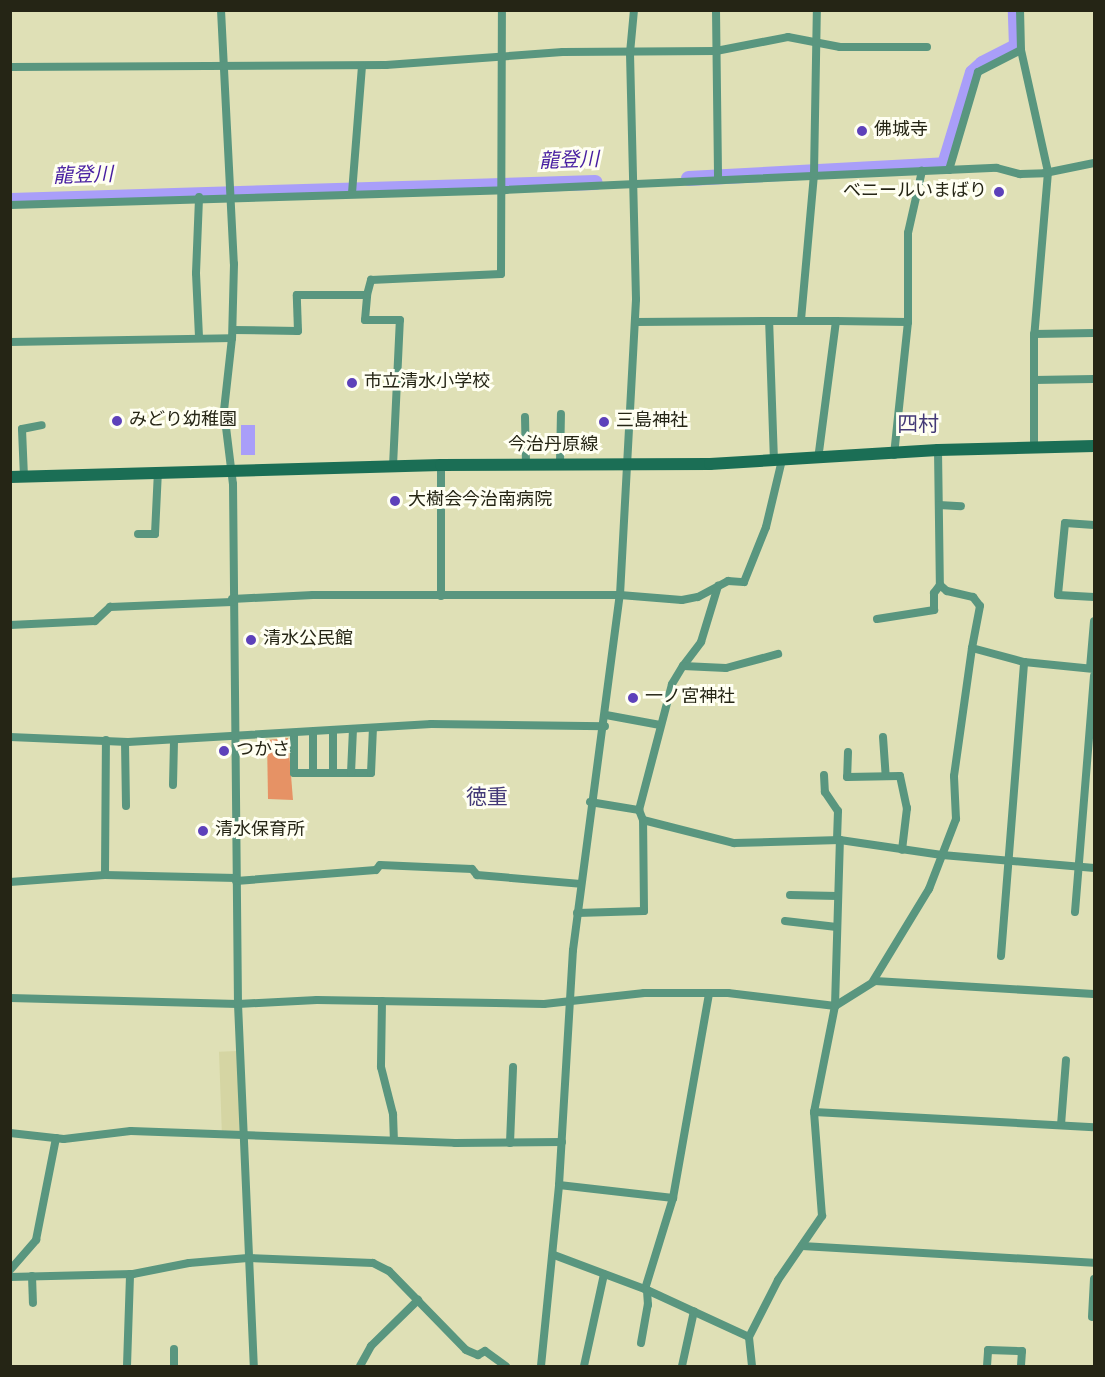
<!DOCTYPE html>
<meta charset="utf-8">
<style>
body{margin:0}
#map{position:relative;width:1105px;height:1377px;overflow:hidden;background:#dfe0b6;font-family:Overpass,"Noto Sans JP",sans-serif}
div>[style]{position:absolute}
.built>*{inset:0;background:#d5d5a3;transform-origin:0 0}
.green>*{inset:0;background:#e69265}
.water>*{inset:0;background:#a99ef9;transform-origin:0 0}
.river>*{height:15px;margin:-7.5px;padding:0 7.5px;transform-origin:7.5px;border-radius:7.5px;background:#a99ef9}
.street>*{height:8px;margin:-4px;padding:0 4px;transform-origin:4px;border-radius:4px;background:#59967f}
.secondary>*{height:12px;margin:-6px;padding:0 6px;transform-origin:6px;border-radius:6px;background:#1b6e55}
.dots>*{width:16px;height:16px;translate:-50% -50%;box-sizing:border-box;border:3px solid #fffff2;border-radius:50%}
span{translate:-50% -50%;white-space:nowrap;text-align:center;line-height:1.15;-webkit-text-stroke:6px #fffff2;paint-order:stroke}
.poi-label{font-size:18px;color:#252515}
.left{translate:0 -50%;text-align:left}
.right{translate:-100% -50%;text-align:right}
.street-label{font-size:18px;color:#252515}
.water-label{font-size:20px;color:#471ea1;font-style:italic}
.quarter-label{font-size:21px;color:#443a77}
.frame{position:absolute;inset:0;border:12px solid #252515;pointer-events:none}
</style>
<div id="map">
<div class="built">
<div style="left:237px;top:1051px;width:82px;height:18px;rotate:88deg"></div>
</div>
<div class="green">
<div style="clip-path:polygon(288px 738px,293px 800px,268px 799px,267px 740px)"></div>
</div>
<div class="water">
<div style="left:255px;top:425px;width:30px;height:14px;rotate:90deg"></div>
</div>
<div class="river">
<div style="left:688px;top:178px;width:256px;rotate:-3.1deg"></div>
<div style="left:944px;top:164px;width:96px;rotate:-73.1deg"></div>
<div style="left:972px;top:72px;width:13px;rotate:-42deg"></div>
<div style="left:982px;top:63px;width:38px;rotate:-27deg"></div>
<div style="left:1016px;top:46px;width:36px;rotate:-92deg"></div>
<div style="left:10px;top:200px;width:585px;rotate:-1.76deg"></div>
</div>
<div class="street">
<div style="left:221px;top:10px;width:254px;rotate:87.1deg"></div>
<div style="left:234px;top:264px;width:74px;rotate:91.5deg"></div>
<div style="left:232px;top:338px;width:73px;rotate:96.3deg"></div>
<div style="left:224px;top:411px;width:74px;rotate:83deg"></div>
<div style="left:233px;top:484px;width:520px;rotate:89.45deg"></div>
<div style="left:238px;top:1004px;width:362px;rotate:87.5deg"></div>
<div style="left:716px;top:10px;width:169px;rotate:89.3deg"></div>
<div style="left:1021px;top:50px;width:125px;rotate:77.5deg"></div>
<div style="left:1048px;top:172px;width:166px;rotate:94.8deg"></div>
<div style="left:1034px;top:337px;width:109px;rotate:90deg"></div>
<div style="left:10px;top:67px;width:376px;rotate:-0.3deg"></div>
<div style="left:386px;top:65px;width:177px;rotate:-4.2deg"></div>
<div style="left:563px;top:52px;width:153px;rotate:-0.4deg"></div>
<div style="left:716px;top:51px;width:73px;rotate:-11deg"></div>
<div style="left:788px;top:37px;width:53px;rotate:10.9deg"></div>
<div style="left:840px;top:47px;width:87px"></div>
<div style="left:949px;top:170px;width:102px;rotate:-73.5deg"></div>
<div style="left:978px;top:72px;width:48px;rotate:-27.1deg"></div>
<div style="left:1021px;top:50px;width:40px;rotate:-91.4deg"></div>
<div style="left:352px;top:193px;width:127px;rotate:-85.5deg"></div>
<div style="left:10px;top:205px;width:495px;rotate:-1.7deg"></div>
<div style="left:505px;top:190px;width:492px;rotate:-2.6deg"></div>
<div style="left:997px;top:168px;width:24px;rotate:15deg"></div>
<div style="left:1020px;top:174px;width:25px;rotate:-2deg"></div>
<div style="left:1045px;top:173px;width:50px;rotate:-11.5deg"></div>
<div style="left:801px;top:320px;width:147px;rotate:-84.9deg"></div>
<div style="left:814px;top:174px;width:164px;rotate:-89deg"></div>
<div style="left:836px;top:321px;width:72px;rotate:0.8deg"></div>
<div style="left:635px;top:322px;width:134px;rotate:-0.4deg"></div>
<div style="left:233px;top:330px;width:65px;rotate:0.9deg"></div>
<div style="left:298px;top:331px;width:36px;rotate:-92deg"></div>
<div style="left:297px;top:295px;width:70px"></div>
<div style="left:1034px;top:334px;width:60px;rotate:-1deg"></div>
<div style="left:199px;top:337px;width:64px;rotate:-92.7deg"></div>
<div style="left:196px;top:273px;width:76px;rotate:-87.7deg"></div>
<div style="left:10px;top:342px;width:222px;rotate:-1deg"></div>
<div style="left:1034px;top:380px;width:60px;rotate:-1deg"></div>
<div style="left:525px;top:417px;width:47px;rotate:88.8deg"></div>
<div style="left:938px;top:450px;width:135px;rotate:89.2deg"></div>
<div style="left:940px;top:585px;width:9px;rotate:41deg"></div>
<div style="left:947px;top:591px;width:27px;rotate:13deg"></div>
<div style="left:973px;top:597px;width:11px;rotate:52deg"></div>
<div style="left:980px;top:606px;width:43px;rotate:100.8deg"></div>
<div style="left:972px;top:648px;width:54px;rotate:15.1deg"></div>
<div style="left:1024px;top:662px;width:70px;rotate:5.7deg"></div>
<div style="left:894px;top:455px;width:134px;rotate:-84deg"></div>
<div style="left:908px;top:322px;width:89px;rotate:-90deg"></div>
<div style="left:908px;top:233px;width:64px;rotate:-77.3deg"></div>
<div style="left:774px;top:461px;width:140px;rotate:-92deg"></div>
<div style="left:769px;top:321px;width:67px"></div>
<div style="left:836px;top:321px;width:139px;rotate:97.4deg"></div>
<div style="left:560px;top:464px;width:50px;rotate:-88.9deg"></div>
<div style="left:441px;top:465px;width:131px;rotate:90deg"></div>
<div style="left:393px;top:466px;width:146px;rotate:-87.3deg"></div>
<div style="left:400px;top:320px;width:35px;rotate:180deg"></div>
<div style="left:365px;top:320px;width:25px;rotate:-85deg"></div>
<div style="left:367px;top:295px;width:16px;rotate:-75deg"></div>
<div style="left:371px;top:280px;width:130px;rotate:-2.6deg"></div>
<div style="left:501px;top:274px;width:264px;rotate:-89.8deg"></div>
<div style="left:24px;top:477px;width:48px;rotate:-92.4deg"></div>
<div style="left:22px;top:429px;width:20px;rotate:-11deg"></div>
<div style="left:939px;top:505px;width:22px;rotate:3deg"></div>
<div style="left:1094px;top:525px;width:29px;rotate:-176deg"></div>
<div style="left:1065px;top:523px;width:72px;rotate:95.6deg"></div>
<div style="left:1058px;top:595px;width:36px;rotate:3deg"></div>
<div style="left:138px;top:534px;width:17px"></div>
<div style="left:155px;top:534px;width:63px;rotate:-87.3deg"></div>
<div style="left:232px;top:599px;width:81px;rotate:-2.8deg"></div>
<div style="left:313px;top:595px;width:307px"></div>
<div style="left:620px;top:595px;width:62px;rotate:4.6deg"></div>
<div style="left:682px;top:600px;width:16px;rotate:-11deg"></div>
<div style="left:698px;top:597px;width:34px;rotate:-28deg"></div>
<div style="left:728px;top:581px;width:16px;rotate:4deg"></div>
<div style="left:744px;top:582px;width:59px;rotate:-68.2deg"></div>
<div style="left:766px;top:527px;width:69px;rotate:-76.6deg"></div>
<div style="left:877px;top:619px;width:58px;rotate:-9deg"></div>
<div style="left:934px;top:610px;width:17px;rotate:-90deg"></div>
<div style="left:934px;top:593px;width:10px;rotate:-53deg"></div>
<div style="left:10px;top:625px;width:85px;rotate:-2.7deg"></div>
<div style="left:95px;top:621px;width:21px;rotate:-43deg"></div>
<div style="left:110px;top:607px;width:122px;rotate:-2.3deg"></div>
<div style="left:683px;top:666px;width:30px;rotate:-53deg"></div>
<div style="left:701px;top:642px;width:59px;rotate:-73.1deg"></div>
<div style="left:1090px;top:668px;width:47px;rotate:-85.1deg"></div>
<div style="left:606px;top:715px;width:55px;rotate:10.5deg"></div>
<div style="left:294px;top:733px;width:40px;rotate:90deg"></div>
<div style="left:294px;top:773px;width:77px"></div>
<div style="left:371px;top:773px;width:45px;rotate:-87.5deg"></div>
<div style="left:10px;top:737px;width:118px;rotate:2.4deg"></div>
<div style="left:128px;top:742px;width:304px;rotate:-3.4deg"></div>
<div style="left:431px;top:724px;width:174px;rotate:0.7deg"></div>
<div style="left:883px;top:737px;width:39px;rotate:86deg"></div>
<div style="left:125px;top:742px;width:64px;rotate:89.1deg"></div>
<div style="left:848px;top:752px;width:25px;rotate:92deg"></div>
<div style="left:847px;top:777px;width:53px;rotate:-1.1deg"></div>
<div style="left:900px;top:776px;width:33px;rotate:78deg"></div>
<div style="left:907px;top:808px;width:42px;rotate:96.8deg"></div>
<div style="left:313px;top:773px;width:41px;rotate:-90deg"></div>
<div style="left:333px;top:773px;width:43px;rotate:-90deg"></div>
<div style="left:351px;top:773px;width:44px;rotate:-87.4deg"></div>
<div style="left:824px;top:775px;width:17px;rotate:87deg"></div>
<div style="left:825px;top:792px;width:23px;rotate:56deg"></div>
<div style="left:838px;top:811px;width:29px;rotate:92deg"></div>
<div style="left:173px;top:785px;width:45px;rotate:-88.7deg"></div>
<div style="left:590px;top:802px;width:50px;rotate:9.3deg"></div>
<div style="left:639px;top:810px;width:11px;rotate:68deg"></div>
<div style="left:643px;top:820px;width:94px;rotate:14.2deg"></div>
<div style="left:734px;top:843px;width:106px;rotate:-1.6deg"></div>
<div style="left:840px;top:840px;width:103px;rotate:8.4deg"></div>
<div style="left:942px;top:855px;width:153px;rotate:4.9deg"></div>
<div style="left:639px;top:810px;width:130px;rotate:-75.3deg"></div>
<div style="left:672px;top:684px;width:21px;rotate:-59deg"></div>
<div style="left:683px;top:666px;width:43px;rotate:2.7deg"></div>
<div style="left:726px;top:668px;width:54px;rotate:-15.1deg"></div>
<div style="left:105px;top:875px;width:135px;rotate:-89.6deg"></div>
<div style="left:236px;top:881px;width:140px;rotate:-4.5deg"></div>
<div style="left:376px;top:870px;width:6px;rotate:-51deg"></div>
<div style="left:380px;top:865px;width:92px;rotate:2.5deg"></div>
<div style="left:472px;top:869px;width:8px;rotate:50deg"></div>
<div style="left:477px;top:875px;width:104px;rotate:4.9deg"></div>
<div style="left:10px;top:882px;width:95px;rotate:-4.2deg"></div>
<div style="left:105px;top:875px;width:131px;rotate:1.3deg"></div>
<div style="left:790px;top:895px;width:48px;rotate:1.2deg"></div>
<div style="left:1075px;top:912px;width:237px;rotate:-85.4deg"></div>
<div style="left:577px;top:913px;width:67px;rotate:-1.7deg"></div>
<div style="left:644px;top:911px;width:91px;rotate:-90.6deg"></div>
<div style="left:785px;top:921px;width:52px;rotate:6.6deg"></div>
<div style="left:1001px;top:956px;width:295px;rotate:-85.5deg"></div>
<div style="left:873px;top:981px;width:108px;rotate:-58.7deg"></div>
<div style="left:929px;top:889px;width:75px;rotate:-68.9deg"></div>
<div style="left:956px;top:819px;width:43px;rotate:-92.7deg"></div>
<div style="left:954px;top:776px;width:129px;rotate:-82deg"></div>
<div style="left:10px;top:998px;width:228px;rotate:1.5deg"></div>
<div style="left:238px;top:1004px;width:79px;rotate:-2.9deg"></div>
<div style="left:317px;top:1000px;width:227px;rotate:1deg"></div>
<div style="left:544px;top:1004px;width:101px;rotate:-6.3deg"></div>
<div style="left:644px;top:993px;width:84px"></div>
<div style="left:728px;top:993px;width:108px;rotate:6.9deg"></div>
<div style="left:835px;top:1006px;width:47px;rotate:-32deg"></div>
<div style="left:875px;top:981px;width:219px;rotate:3.4deg"></div>
<div style="left:382px;top:1001px;width:66px;rotate:90.9deg"></div>
<div style="left:381px;top:1067px;width:49px;rotate:75.7deg"></div>
<div style="left:393px;top:1114px;width:26px;rotate:88deg"></div>
<div style="left:814px;top:1112px;width:280px;rotate:3.1deg"></div>
<div style="left:1061px;top:1125px;width:65px;rotate:-85.6deg"></div>
<div style="left:10px;top:1133px;width:54px;rotate:6.3deg"></div>
<div style="left:64px;top:1139px;width:67px;rotate:-6.8deg"></div>
<div style="left:131px;top:1131px;width:324px;rotate:2.1deg"></div>
<div style="left:455px;top:1143px;width:107px;rotate:-0.5deg"></div>
<div style="left:510px;top:1143px;width:76px;rotate:-87.7deg"></div>
<div style="left:559px;top:1185px;width:115px;rotate:6.5deg"></div>
<div style="left:802px;top:1246px;width:292px;rotate:3.3deg"></div>
<div style="left:554px;top:1255px;width:99px;rotate:20.6deg"></div>
<div style="left:647px;top:1290px;width:112px;rotate:24.7deg"></div>
<div style="left:10px;top:1270px;width:40px;rotate:-49deg"></div>
<div style="left:36px;top:1240px;width:104px;rotate:-78.9deg"></div>
<div style="left:32px;top:1276px;width:27px;rotate:88deg"></div>
<div style="left:10px;top:1277px;width:123px;rotate:-1.4deg"></div>
<div style="left:133px;top:1274px;width:57px;rotate:-11.1deg"></div>
<div style="left:189px;top:1263px;width:59px;rotate:-4.8deg"></div>
<div style="left:248px;top:1258px;width:125px;rotate:2.3deg"></div>
<div style="left:373px;top:1263px;width:18px;rotate:27deg"></div>
<div style="left:389px;top:1271px;width:110px;rotate:45.7deg"></div>
<div style="left:466px;top:1350px;width:13px;rotate:23deg"></div>
<div style="left:478px;top:1355px;width:8px;rotate:-30deg"></div>
<div style="left:485px;top:1351px;width:26px;rotate:36deg"></div>
<div style="left:645px;top:1289px;width:95px;rotate:-72.9deg"></div>
<div style="left:673px;top:1198px;width:208px;rotate:-80deg"></div>
<div style="left:1092px;top:1317px;width:38px;rotate:-87deg"></div>
<div style="left:641px;top:1343px;width:39px;rotate:-80deg"></div>
<div style="left:648px;top:1305px;width:15px;rotate:-94deg"></div>
<div style="left:174px;top:1349px;width:17px;rotate:90deg"></div>
<div style="left:127px;top:1366px;width:92px;rotate:-88.1deg"></div>
<div style="left:360px;top:1366px;width:23px;rotate:-61deg"></div>
<div style="left:371px;top:1346px;width:66px;rotate:-44.4deg"></div>
<div style="left:541px;top:1366px;width:182px;rotate:-84.3deg"></div>
<div style="left:559px;top:1185px;width:235px;rotate:-86.6deg"></div>
<div style="left:573px;top:950px;width:358px;rotate:-82.5deg"></div>
<div style="left:620px;top:595px;width:296px;rotate:-86.9deg"></div>
<div style="left:636px;top:299px;width:246px;rotate:-91.4deg"></div>
<div style="left:630px;top:53px;width:43px;rotate:-84.7deg"></div>
<div style="left:584px;top:1366px;width:94px;rotate:-77.7deg"></div>
<div style="left:682px;top:1366px;width:56px;rotate:-77.7deg"></div>
<div style="left:752px;top:1366px;width:29px;rotate:-96deg"></div>
<div style="left:749px;top:1337px;width:64px;rotate:-63deg"></div>
<div style="left:778px;top:1280px;width:78px;rotate:-55.5deg"></div>
<div style="left:822px;top:1216px;width:104px;rotate:-94.4deg"></div>
<div style="left:814px;top:1112px;width:108px;rotate:-78.8deg"></div>
<div style="left:835px;top:1006px;width:166px;rotate:-88.3deg"></div>
<div style="left:987px;top:1366px;width:16px;rotate:-86deg"></div>
<div style="left:988px;top:1350px;width:34px;rotate:2deg"></div>
<div style="left:1022px;top:1351px;width:15px;rotate:94deg"></div>
</div>
<div class="secondary">
<div style="left:10px;top:477px;width:431px;rotate:-1.6deg"></div>
<div style="left:441px;top:465px;width:269px;rotate:-0.2deg"></div>
<div style="left:710px;top:464px;width:228px;rotate:-3.5deg"></div>
<div style="left:938px;top:450px;width:156px;rotate:-1.5deg"></div>
</div>
<div class="dots">
<div style="left:862px;top:131px;background:#5d41ba"></div>
<div style="left:999px;top:192px;background:#5d41ba"></div>
<div style="left:352px;top:383px;background:#5d41ba"></div>
<div style="left:117px;top:421px;background:#5d41ba"></div>
<div style="left:604px;top:422px;background:#5d41ba"></div>
<div style="left:395px;top:501px;background:#5d41ba"></div>
<div style="left:251px;top:640px;background:#5d41ba"></div>
<div style="left:633px;top:698px;background:#5d41ba"></div>
<div style="left:224px;top:751px;background:#5d41ba"></div>
<div style="left:203px;top:831px;background:#5d41ba"></div>
</div>
<div class="poi-label">
<span class="left" style="left:874px;top:131px">佛城寺</span>
<span class="right" style="left:987px;top:192px">べニールいまばり</span>
<span class="left" style="left:364px;top:383px">市立清水小学校</span>
<span class="left" style="left:129px;top:421px">みどり幼稚園</span>
<span class="left" style="left:616px;top:422px">三島神社</span>
<span class="left" style="left:408px;top:501px">大樹会今治南病院</span>
<span class="left" style="left:263px;top:640px">清水公民館</span>
<span class="left" style="left:645px;top:698px">一ノ宮神社</span>
<span class="left" style="left:236px;top:751px">つかさ</span>
<span class="left" style="left:215px;top:831px">清水保育所</span>
</div>
<div class="street-label">
<span style="left:553px;top:446px">今治丹原線</span>
</div>
<div class="water-label">
<span style="left:569px;top:162px;rotate:-2deg">龍登川</span>
<span style="left:83px;top:177px;rotate:-2deg">龍登川</span>
</div>
<div class="quarter-label">
<span style="left:918px;top:426px">四村</span>
<span style="left:487px;top:799px">徳重</span>
</div>
<div class="frame"></div>
</div>
